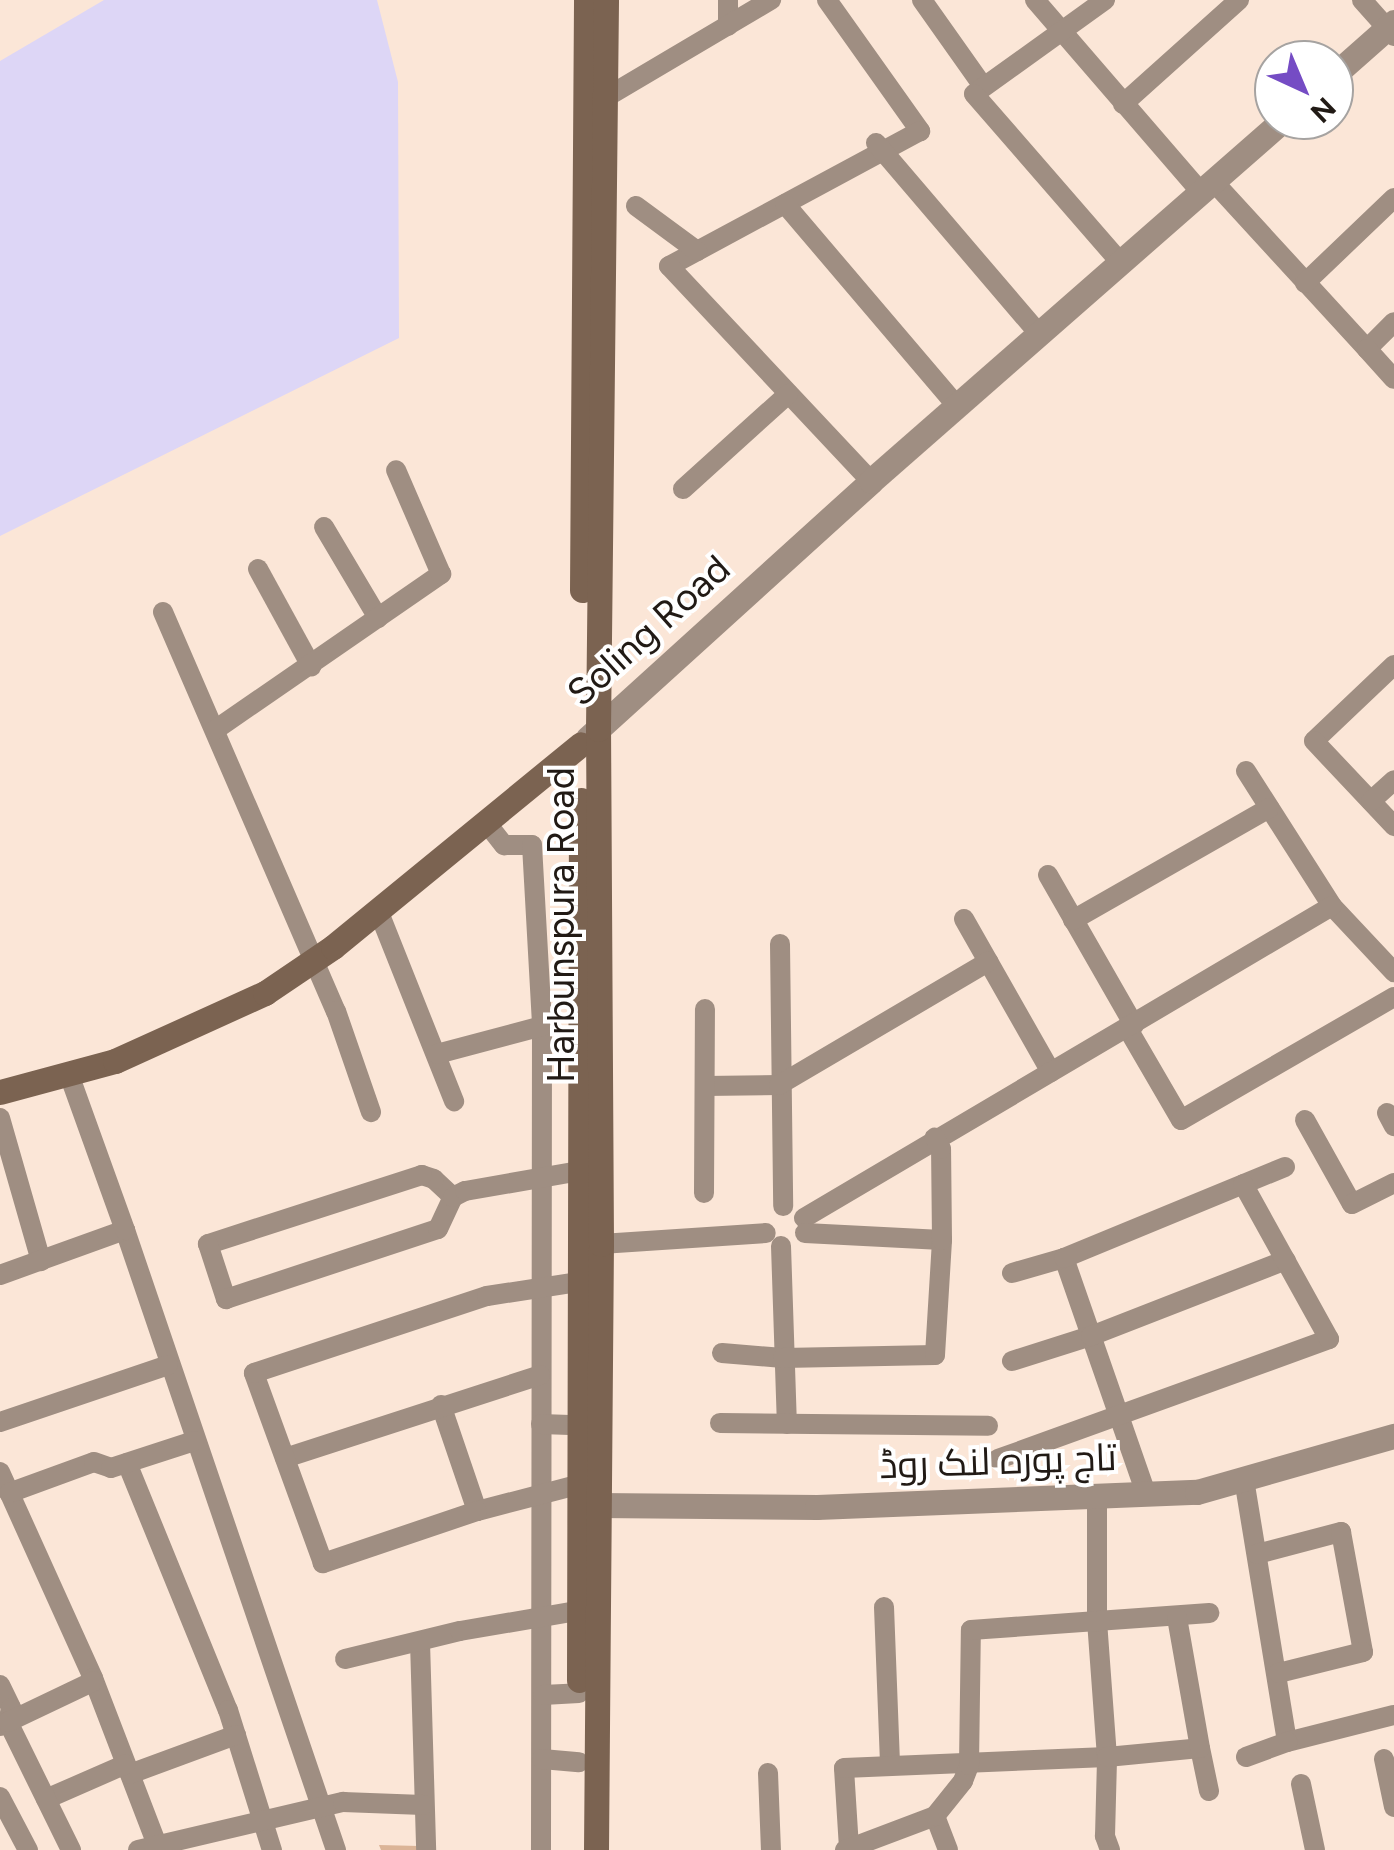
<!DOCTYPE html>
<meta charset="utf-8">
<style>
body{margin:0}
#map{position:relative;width:1394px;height:1850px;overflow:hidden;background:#fbe6d7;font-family:Figtree,Cairo,sans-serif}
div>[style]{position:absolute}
.green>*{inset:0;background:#ddd6f6}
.building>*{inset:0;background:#dbb497}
.minor>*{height:20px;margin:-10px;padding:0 10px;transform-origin:10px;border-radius:10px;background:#9f8e82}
.tertiary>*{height:25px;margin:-12.5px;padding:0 12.5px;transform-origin:12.5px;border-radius:12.5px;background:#9f8e82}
.secondary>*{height:25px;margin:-12.5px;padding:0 12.5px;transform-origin:12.5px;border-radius:12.5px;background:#7b6351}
span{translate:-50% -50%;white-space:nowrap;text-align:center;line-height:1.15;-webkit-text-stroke:8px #fff;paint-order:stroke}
.street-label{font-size:38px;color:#211a15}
.north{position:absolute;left:1254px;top:40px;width:100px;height:100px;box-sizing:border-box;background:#fff;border:2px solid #a6a3a1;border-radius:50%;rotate:136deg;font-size:28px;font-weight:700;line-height:40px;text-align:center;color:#211a15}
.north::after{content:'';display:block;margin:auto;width:35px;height:45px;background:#754cc4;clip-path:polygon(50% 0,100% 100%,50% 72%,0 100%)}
</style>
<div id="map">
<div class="green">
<div style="clip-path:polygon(104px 0,377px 0,398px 82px,399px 338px,0 536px,0 61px)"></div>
</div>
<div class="building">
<div style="clip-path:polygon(379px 1845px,419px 1846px,419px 1850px,381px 1850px)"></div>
</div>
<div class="minor">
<div style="left:827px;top:0;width:161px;rotate:54.6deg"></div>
<div style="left:920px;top:131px;width:285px;rotate:151.7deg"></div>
<div style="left:669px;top:266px;width:295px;rotate:46.8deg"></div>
<div style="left:922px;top:0;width:105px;rotate:54.7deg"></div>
<div style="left:1035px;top:0;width:254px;rotate:49.2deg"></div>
<div style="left:1105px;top:0;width:161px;rotate:144.3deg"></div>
<div style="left:974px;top:94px;width:223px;rotate:49deg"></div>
<div style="left:1362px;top:0;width:48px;rotate:48.4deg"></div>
<div style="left:728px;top:26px;width:26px;rotate:-90deg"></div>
<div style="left:605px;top:98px;width:193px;rotate:-30.6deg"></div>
<div style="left:1123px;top:104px;width:156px;rotate:-41.9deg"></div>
<div style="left:876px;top:143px;width:251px;rotate:49.5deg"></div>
<div style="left:1213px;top:181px;width:228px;rotate:47.5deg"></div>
<div style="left:1367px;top:349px;width:38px;rotate:-45deg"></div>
<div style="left:785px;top:204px;width:265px;rotate:49.6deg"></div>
<div style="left:636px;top:206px;width:76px;rotate:36.4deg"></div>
<div style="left:1305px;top:283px;width:123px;rotate:-43.7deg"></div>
<div style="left:1367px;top:349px;width:40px;rotate:48deg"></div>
<div style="left:683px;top:489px;width:142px;rotate:-42.1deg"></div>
<div style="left:324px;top:527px;width:106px;rotate:59.3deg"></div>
<div style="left:258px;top:569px;width:111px;rotate:61.3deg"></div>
<div style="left:163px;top:612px;width:435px;rotate:66.6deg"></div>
<div style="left:336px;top:1011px;width:107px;rotate:70.9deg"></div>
<div style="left:1394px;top:665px;width:110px;rotate:136.5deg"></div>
<div style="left:1314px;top:741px;width:117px;rotate:46.7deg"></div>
<div style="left:215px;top:730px;width:275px;rotate:-34.6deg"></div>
<div style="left:441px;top:574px;width:113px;rotate:-113.4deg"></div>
<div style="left:1246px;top:771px;width:160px;rotate:57.5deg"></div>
<div style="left:1332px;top:906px;width:91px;rotate:46.8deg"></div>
<div style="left:1371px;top:801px;width:31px;rotate:-42deg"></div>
<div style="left:485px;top:821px;width:31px;rotate:52deg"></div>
<div style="left:504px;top:845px;width:28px"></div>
<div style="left:532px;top:845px;width:181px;rotate:86.8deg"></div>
<div style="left:542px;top:1026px;width:824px;rotate:90.07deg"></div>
<div style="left:1048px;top:875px;width:173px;rotate:60.2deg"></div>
<div style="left:378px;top:910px;width:206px;rotate:68.3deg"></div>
<div style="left:964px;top:919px;width:176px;rotate:60.4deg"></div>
<div style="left:1073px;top:920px;width:226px;rotate:-29.7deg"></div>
<div style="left:780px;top:944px;width:262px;rotate:89.3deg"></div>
<div style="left:1128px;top:1029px;width:105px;rotate:59.8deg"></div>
<div style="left:1181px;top:1120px;width:246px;rotate:-30deg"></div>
<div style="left:437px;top:1054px;width:109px;rotate:-14.9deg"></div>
<div style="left:705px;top:1086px;width:74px;rotate:-0.8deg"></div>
<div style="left:779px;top:1085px;width:243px;rotate:-30.5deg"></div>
<div style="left:1387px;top:1113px;width:15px;rotate:62deg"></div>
<div style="left:0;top:1118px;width:149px;rotate:74deg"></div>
<div style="left:1305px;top:1120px;width:96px;rotate:60.8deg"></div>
<div style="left:1352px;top:1204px;width:47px;rotate:-26.6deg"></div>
<div style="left:704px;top:1193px;width:184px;rotate:-89.7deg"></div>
<div style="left:453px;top:1197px;width:26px;rotate:-137deg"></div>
<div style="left:434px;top:1179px;width:13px;rotate:-162deg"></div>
<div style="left:422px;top:1175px;width:225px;rotate:162.1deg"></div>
<div style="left:208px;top:1244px;width:58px;rotate:71.9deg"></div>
<div style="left:226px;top:1299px;width:223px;rotate:-18.3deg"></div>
<div style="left:438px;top:1229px;width:35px;rotate:-65deg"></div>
<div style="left:453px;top:1197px;width:13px;rotate:-27deg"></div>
<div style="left:465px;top:1191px;width:117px;rotate:-9.9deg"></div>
<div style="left:804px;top:1218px;width:613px;rotate:-30.58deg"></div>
<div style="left:125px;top:1230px;width:655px;rotate:71.21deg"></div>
<div style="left:805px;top:1233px;width:137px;rotate:2.9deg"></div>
<div style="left:601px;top:1244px;width:165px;rotate:-3.8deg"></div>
<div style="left:781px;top:1246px;width:178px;rotate:88.1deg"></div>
<div style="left:1064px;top:1258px;width:250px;rotate:70.8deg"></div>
<div style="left:1012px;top:1273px;width:54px;rotate:-16.1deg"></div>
<div style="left:1064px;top:1258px;width:239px;rotate:-22.4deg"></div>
<div style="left:0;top:1275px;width:133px;rotate:-19.8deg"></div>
<div style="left:125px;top:1230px;width:163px;rotate:-109.8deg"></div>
<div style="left:722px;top:1353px;width:61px;rotate:4.7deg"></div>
<div style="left:783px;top:1358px;width:152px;rotate:-1.1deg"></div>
<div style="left:935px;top:1355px;width:115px;rotate:-86.5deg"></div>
<div style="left:942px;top:1240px;width:91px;rotate:-90.6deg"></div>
<div style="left:941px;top:1149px;width:13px;rotate:-119deg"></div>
<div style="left:1012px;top:1361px;width:83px;rotate:-17.6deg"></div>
<div style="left:1091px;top:1336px;width:209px;rotate:-21.3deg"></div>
<div style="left:441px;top:1405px;width:112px;rotate:71.2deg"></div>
<div style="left:0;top:1422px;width:177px;rotate:-18.7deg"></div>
<div style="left:720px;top:1423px;width:268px;rotate:0.6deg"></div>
<div style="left:541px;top:1424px;width:36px;rotate:2deg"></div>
<div style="left:285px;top:1458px;width:268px;rotate:-18deg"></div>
<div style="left:998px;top:1459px;width:352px;rotate:-19.9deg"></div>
<div style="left:1329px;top:1339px;width:177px;rotate:-119deg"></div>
<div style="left:127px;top:1463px;width:267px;rotate:67.8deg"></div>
<div style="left:228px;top:1710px;width:147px;rotate:72.6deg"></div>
<div style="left:0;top:1472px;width:226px;rotate:65.7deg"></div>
<div style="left:93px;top:1678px;width:179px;rotate:69deg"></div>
<div style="left:1244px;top:1479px;width:266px;rotate:80.7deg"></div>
<div style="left:1287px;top:1742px;width:110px;rotate:-14.2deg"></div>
<div style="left:577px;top:1485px;width:103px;rotate:165.4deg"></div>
<div style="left:477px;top:1511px;width:163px;rotate:161.3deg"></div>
<div style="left:323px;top:1563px;width:202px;rotate:-110deg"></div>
<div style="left:254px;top:1373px;width:245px;rotate:-18.3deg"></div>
<div style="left:487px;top:1296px;width:93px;rotate:-8.7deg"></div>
<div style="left:9px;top:1493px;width:90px;rotate:-20deg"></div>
<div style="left:94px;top:1462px;width:18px;rotate:19deg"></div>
<div style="left:111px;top:1468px;width:87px;rotate:-18deg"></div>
<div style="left:1257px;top:1554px;width:87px;rotate:-14.7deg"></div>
<div style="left:1341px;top:1532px;width:122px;rotate:79.6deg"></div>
<div style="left:1363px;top:1652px;width:87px;rotate:166deg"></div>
<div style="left:884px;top:1607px;width:158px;rotate:87.8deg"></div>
<div style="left:420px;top:1642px;width:208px;rotate:88.3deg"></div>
<div style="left:345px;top:1659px;width:118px;rotate:-13.7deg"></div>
<div style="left:460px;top:1631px;width:119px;rotate:-9.7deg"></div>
<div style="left:0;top:1685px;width:25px;rotate:64deg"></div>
<div style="left:11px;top:1708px;width:14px;rotate:102deg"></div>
<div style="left:8px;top:1722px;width:9px;rotate:153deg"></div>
<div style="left:543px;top:1695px;width:36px;rotate:-3deg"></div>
<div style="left:1200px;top:1748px;width:44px;rotate:78.2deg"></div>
<div style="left:1246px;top:1757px;width:44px;rotate:-20.1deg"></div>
<div style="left:542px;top:1759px;width:37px;rotate:5deg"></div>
<div style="left:1384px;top:1759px;width:49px;rotate:78.2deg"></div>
<div style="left:768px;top:1773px;width:77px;rotate:87.8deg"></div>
<div style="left:130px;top:1774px;width:113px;rotate:-20.2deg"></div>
<div style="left:1301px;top:1784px;width:67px;rotate:78deg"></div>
<div style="left:0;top:1797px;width:60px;rotate:62.2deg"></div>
<div style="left:46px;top:1799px;width:87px;rotate:-23.6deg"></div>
<div style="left:935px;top:1816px;width:36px;rotate:69deg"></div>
<div style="left:849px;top:1848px;width:80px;rotate:-93.6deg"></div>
<div style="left:844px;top:1768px;width:263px;rotate:-2.4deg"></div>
<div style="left:1107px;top:1757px;width:135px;rotate:-94.2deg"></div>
<div style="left:1097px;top:1622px;width:126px;rotate:-90deg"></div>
<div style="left:71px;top:1850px;width:143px;rotate:-116.2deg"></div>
<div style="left:8px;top:1722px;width:95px;rotate:-25.5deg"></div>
<div style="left:138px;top:1850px;width:211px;rotate:-13.2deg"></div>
<div style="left:343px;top:1802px;width:80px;rotate:2.1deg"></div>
<div style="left:845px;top:1850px;width:96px;rotate:-20.7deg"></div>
<div style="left:935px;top:1816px;width:45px;rotate:-51.3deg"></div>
<div style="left:963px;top:1781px;width:17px;rotate:-69deg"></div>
<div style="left:969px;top:1765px;width:135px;rotate:-89.2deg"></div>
<div style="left:971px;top:1630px;width:239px;rotate:-4.1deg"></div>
<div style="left:1110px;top:1850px;width:15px;rotate:-110deg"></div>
<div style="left:1105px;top:1836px;width:79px;rotate:-88.5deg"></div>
<div style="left:1107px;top:1757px;width:93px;rotate:-5.5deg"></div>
<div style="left:1200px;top:1748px;width:132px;rotate:-100deg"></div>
</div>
<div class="tertiary">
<div style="left:1334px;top:75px;width:80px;rotate:-41.5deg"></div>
<div style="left:588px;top:738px;width:382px;rotate:-42.2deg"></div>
<div style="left:871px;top:481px;width:548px;rotate:-41.23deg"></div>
<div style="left:597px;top:1505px;width:220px;rotate:0.5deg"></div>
<div style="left:817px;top:1507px;width:380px;rotate:-2.3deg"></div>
<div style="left:1197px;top:1492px;width:205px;rotate:-15.9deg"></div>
</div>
<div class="secondary">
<div style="left:582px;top:590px;width:590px;rotate:-89.61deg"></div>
<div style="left:0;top:1092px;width:119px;rotate:-15.1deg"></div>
<div style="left:115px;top:1061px;width:165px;rotate:-24.4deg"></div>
<div style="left:265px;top:993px;width:82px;rotate:-34.1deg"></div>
<div style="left:333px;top:947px;width:320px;rotate:-39.3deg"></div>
<div style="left:579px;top:1680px;width:880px;rotate:-89.87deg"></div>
<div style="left:596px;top:1850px;width:606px;rotate:-89.53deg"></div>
<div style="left:601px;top:1244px;width:515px;rotate:-90.33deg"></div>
<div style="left:598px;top:729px;width:729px;rotate:-89.37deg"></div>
</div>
<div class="street-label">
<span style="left:649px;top:631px;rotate:-42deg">Soling Road</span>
<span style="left:562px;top:925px;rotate:-90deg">Harbunspura Road</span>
<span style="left:998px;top:1462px;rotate:-2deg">تاج پورہ لنک روڈ</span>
</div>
<div class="north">N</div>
</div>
